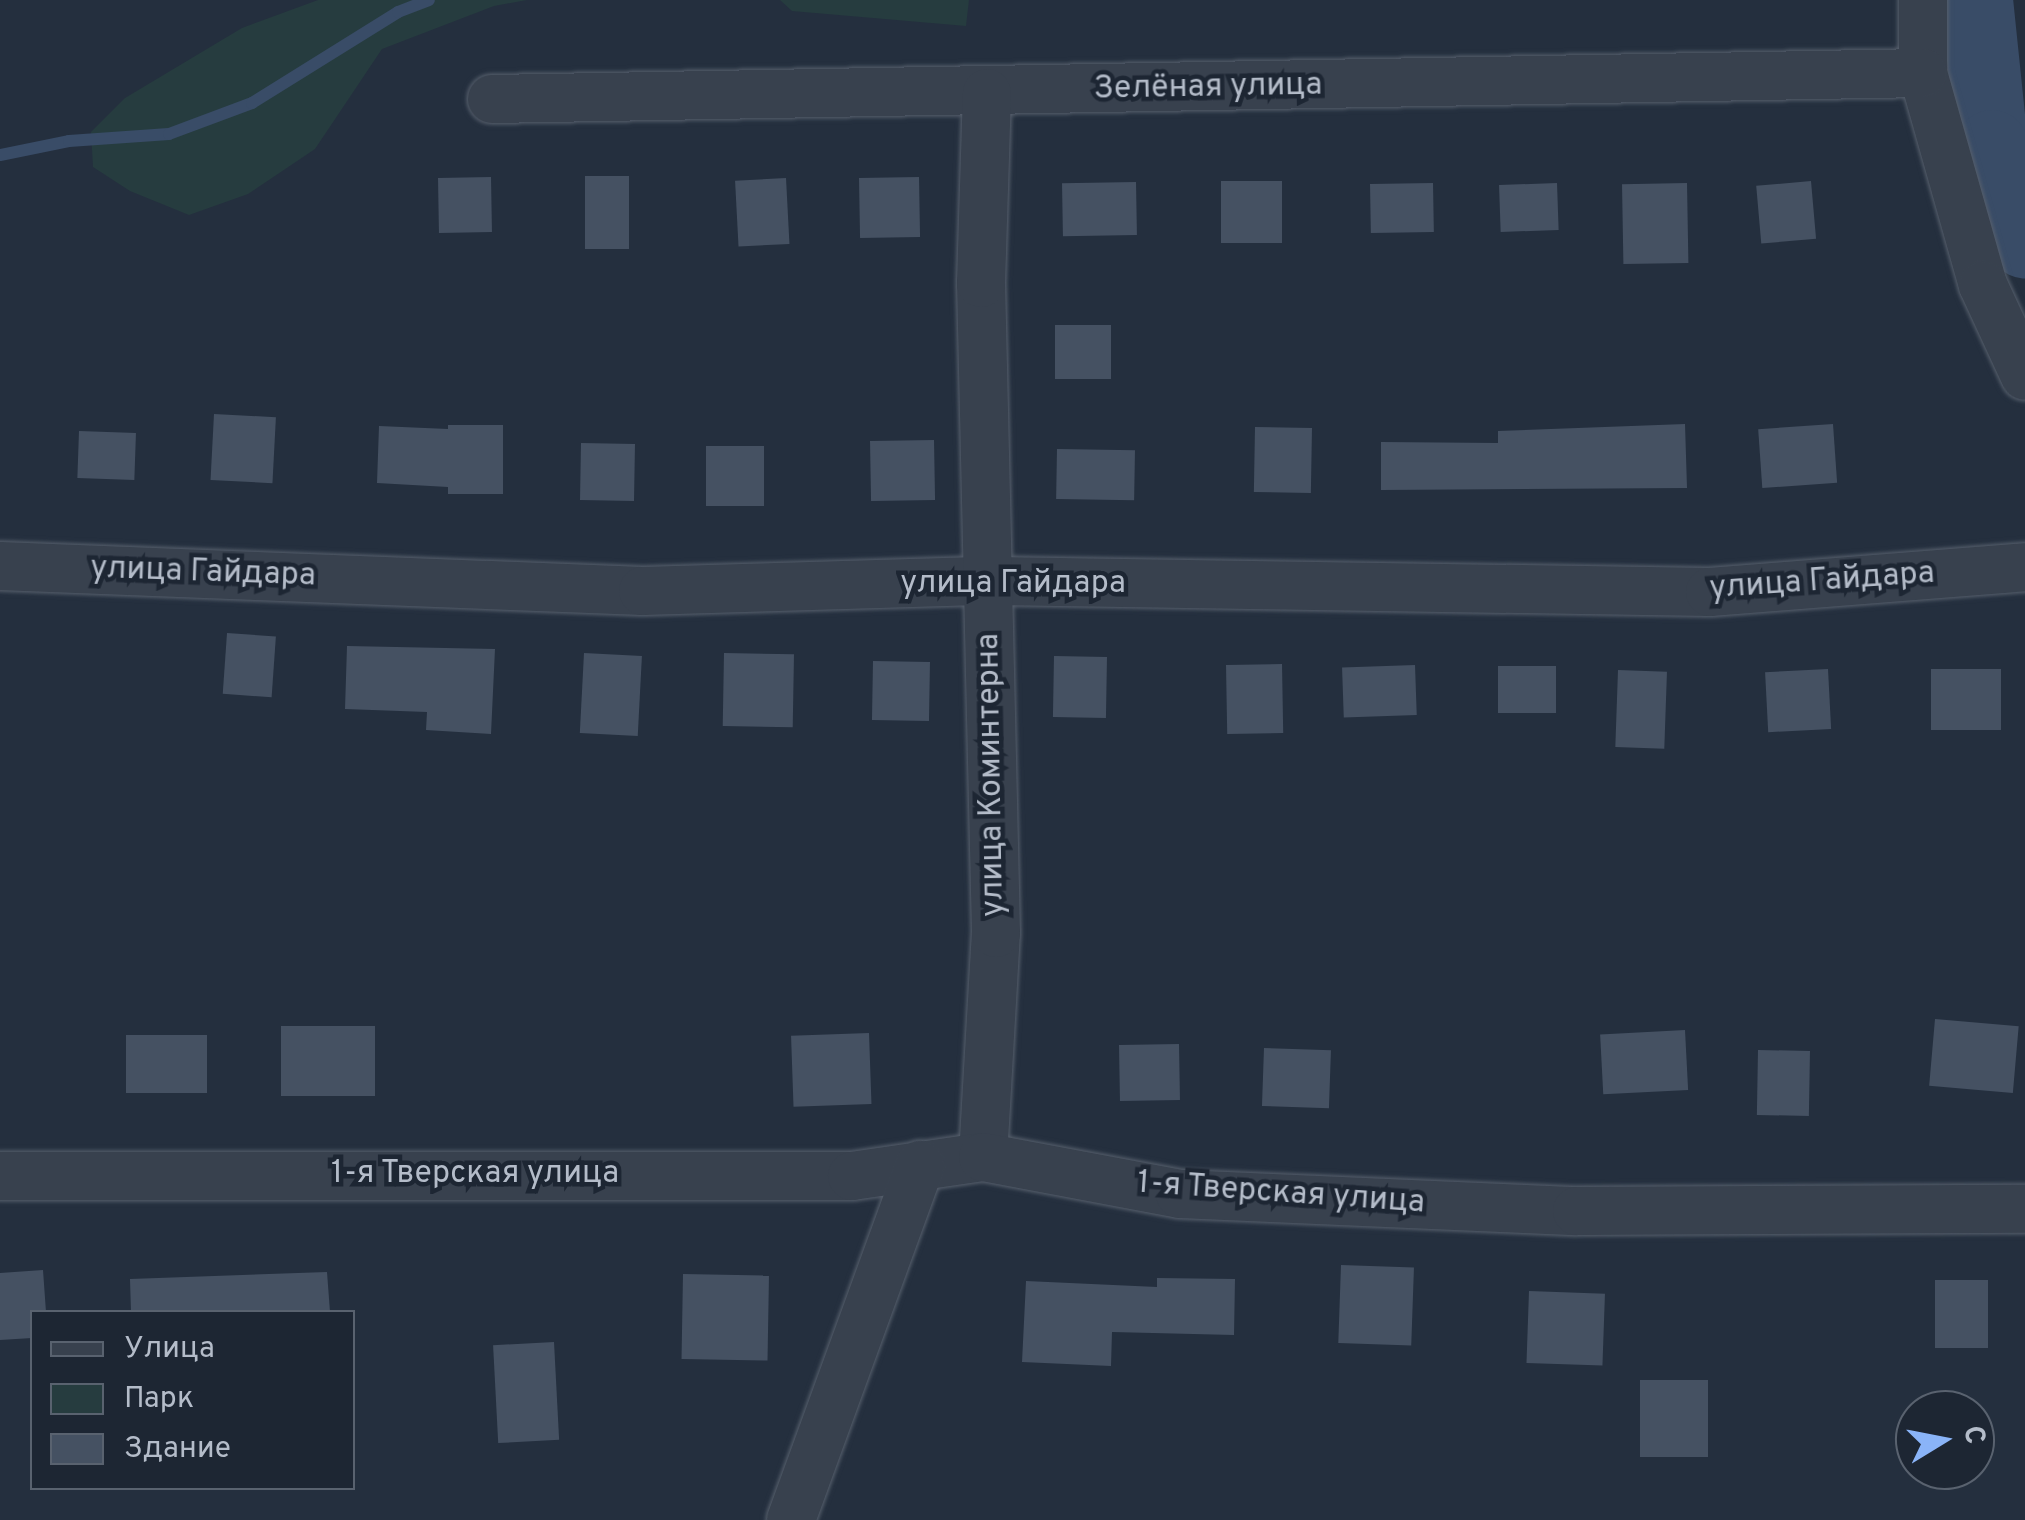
<!DOCTYPE html>
<meta charset="utf-8">
<style>
body{margin:0}
#map{position:relative;width:2025px;height:1520px;overflow:hidden;background:#242f3e;font-family:Overpass,sans-serif}
div>[style]{position:absolute}
.green>*{inset:0;background:#263c3f}
.stream>*{height:12px;margin:-6px;padding:0 6px;transform-origin:6px;border-radius:6px;background:#394c67}
.river>*{height:72px;margin:-36px;padding:0 36px;transform-origin:36px;border-radius:36px;background:#394c67}
.building>*{inset:0;background:#455162;transform-origin:0 0}
.roads{filter:drop-shadow(0 0 2px #565f6c) drop-shadow(0 0 2px #565f6c)}
.minor>*{height:48px;margin:-24px;padding:0 24px;transform-origin:24px;border-radius:24px;background:#38414e}
span{translate:-50% -50%;white-space:nowrap;text-align:center;line-height:1.15;-webkit-text-stroke:9px #1d2633;paint-order:stroke}
.street-label{font-size:32px;color:#b4bcc9}
.legend{position:absolute;left:30px;top:1310px;width:325px;height:180px;box-sizing:border-box;background:#1d2633;border:2px solid #59626f;margin:0;padding:12px 18px;list-style:none;font-size:30px;color:#b4bcc9}
.legend li{display:flex;align-items:center;gap:20px;height:50px}
.legend b{width:50px;border:2px solid #59626f}
.north{position:absolute;left:1895px;top:1390px;width:100px;height:100px;box-sizing:border-box;background:#1d2633;border:2px solid #59626f;border-radius:50%;rotate:80deg;font-size:28px;font-weight:700;line-height:40px;text-align:center;color:#b4bcc9}
.north::after{content:'';display:block;margin:auto;width:35px;height:45px;background:#8ab4f8;clip-path:polygon(50% 0,100% 100%,50% 72%,0 100%)}
</style>
<div id="map">
<div class="green">
<div style="clip-path:polygon(318px 0,527px 0,494px 6px,382px 49px,315px 149px,248px 194px,189px 215px,130px 191px,93px 167px,91px 132px,125px 98px,242px 28px)"></div>
<div style="clip-path:polygon(780px 0,969px 0,966px 26px,792px 11px)"></div>
</div>
<div class="stream">
<div style="left:0;top:155px;width:70px;rotate:-11.5deg"></div>
<div style="left:69px;top:141px;width:100px;rotate:-4deg"></div>
<div style="left:169px;top:134px;width:89px;rotate:-20.5deg"></div>
<div style="left:252px;top:103px;width:172px;rotate:-31.9deg"></div>
<div style="left:398px;top:12px;width:33px;rotate:-21deg"></div>
</div>
<div class="river">
<div style="left:1977px;top:0;width:147px;rotate:84.1deg"></div>
<div style="left:1992px;top:146px;width:102px;rotate:71.2deg"></div>
</div>
<div class="building">
<div style="left:585px;top:176px;width:44px;height:73px"></div>
<div style="left:491px;top:177px;width:55px;height:53px;rotate:89deg"></div>
<div style="left:919px;top:177px;width:60px;height:60px;rotate:89deg"></div>
<div style="left:786px;top:178px;width:66px;height:51px;rotate:87deg"></div>
<div style="left:1221px;top:181px;width:61px;height:62px"></div>
<div style="left:1811px;top:181px;width:58px;height:55px;rotate:85deg"></div>
<div style="left:1136px;top:182px;width:53px;height:74px;rotate:89deg"></div>
<div style="left:1433px;top:183px;width:49px;height:63px;rotate:89deg"></div>
<div style="left:1557px;top:183px;width:47px;height:58px;rotate:88deg"></div>
<div style="left:1687px;top:183px;width:80px;height:65px;rotate:89deg"></div>
<div style="left:1055px;top:325px;width:56px;height:54px"></div>
<div style="left:214px;top:414px;width:62px;height:66px;rotate:3deg"></div>
<div style="clip-path:polygon(1685px 424px,1687px 488px,1381px 490px,1381px 442px,1498px 443px,1498px 431px)"></div>
<div style="left:1833px;top:424px;width:59px;height:75px;rotate:86deg"></div>
<div style="clip-path:polygon(448px 425px,503px 425px,503px 494px,448px 494px,448px 487px,377px 483px,379px 426px,448px 429px)"></div>
<div style="left:1255px;top:427px;width:57px;height:65px;rotate:1deg"></div>
<div style="left:79px;top:431px;width:57px;height:47px;rotate:2deg"></div>
<div style="left:934px;top:440px;width:60px;height:64px;rotate:89deg"></div>
<div style="left:581px;top:443px;width:54px;height:57px;rotate:1deg"></div>
<div style="left:706px;top:446px;width:58px;height:60px"></div>
<div style="left:1057px;top:449px;width:78px;height:50px;rotate:1deg"></div>
<div style="left:227px;top:633px;width:49px;height:61px;rotate:4deg"></div>
<div style="clip-path:polygon(347px 646px,495px 649px,491px 734px,426px 730px,427px 712px,345px 709px)"></div>
<div style="left:584px;top:653px;width:58px;height:80px;rotate:3deg"></div>
<div style="left:724px;top:653px;width:70px;height:73px;rotate:1deg"></div>
<div style="left:1054px;top:656px;width:53px;height:61px;rotate:1deg"></div>
<div style="left:873px;top:661px;width:57px;height:59px;rotate:1deg"></div>
<div style="left:1282px;top:664px;width:69px;height:56px;rotate:89deg"></div>
<div style="left:1415px;top:665px;width:50px;height:73px;rotate:88deg"></div>
<div style="left:1498px;top:666px;width:58px;height:47px"></div>
<div style="left:1828px;top:669px;width:60px;height:63px;rotate:87deg"></div>
<div style="left:1931px;top:669px;width:70px;height:61px"></div>
<div style="left:1618px;top:670px;width:49px;height:77px;rotate:2deg"></div>
<div style="left:1935px;top:1019px;width:84px;height:67px;rotate:5deg"></div>
<div style="left:281px;top:1026px;width:94px;height:70px"></div>
<div style="left:1685px;top:1030px;width:60px;height:85px;rotate:87deg"></div>
<div style="left:869px;top:1033px;width:71px;height:78px;rotate:88deg"></div>
<div style="left:126px;top:1035px;width:81px;height:58px"></div>
<div style="left:1179px;top:1044px;width:56px;height:60px;rotate:89deg"></div>
<div style="left:1264px;top:1048px;width:67px;height:58px;rotate:2deg"></div>
<div style="left:1758px;top:1050px;width:52px;height:65px;rotate:1deg"></div>
<div style="left:1341px;top:1265px;width:73px;height:78px;rotate:2deg"></div>
<div style="clip-path:polygon(43px 1270px,46px 1312px,32px 1312px,32px 1338px,0 1340px,0 1273px)"></div>
<div style="clip-path:polygon(327px 1272px,330px 1312px,131px 1312px,130px 1279px)"></div>
<div style="left:683px;top:1274px;width:86px;height:85px;rotate:1deg"></div>
<div style="clip-path:polygon(1157px 1278px,1235px 1279px,1234px 1335px,1112px 1332px,1111px 1366px,1022px 1362px,1026px 1281px,1157px 1287px)"></div>
<div style="left:1935px;top:1280px;width:53px;height:68px"></div>
<div style="left:1529px;top:1291px;width:76px;height:72px;rotate:2deg"></div>
<div style="left:554px;top:1342px;width:98px;height:61px;rotate:87deg"></div>
<div style="left:1640px;top:1380px;width:68px;height:77px"></div>
</div>
<div class="roads">
<div class="minor">
<div style="left:1923px;top:0;width:73px;rotate:90deg"></div>
<div style="left:1923px;top:73px;width:220px;rotate:74.2deg"></div>
<div style="left:1983px;top:285px;width:100px;rotate:65.2deg"></div>
<div style="left:492px;top:99px;width:1431px;rotate:-1.04deg"></div>
<div style="left:0;top:566px;width:643px;rotate:2.23deg"></div>
<div style="left:643px;top:591px;width:344px;rotate:-1.7deg"></div>
<div style="left:987px;top:581px;width:723px;rotate:0.87deg"></div>
<div style="left:1710px;top:592px;width:316px;rotate:-4.5deg"></div>
<div style="left:983px;top:1157px;width:224px;rotate:-86.7deg"></div>
<div style="left:996px;top:933px;width:650px;rotate:-91.32deg"></div>
<div style="left:981px;top:283px;width:190px;rotate:-88.2deg"></div>
<div style="left:0;top:1176px;width:852px"></div>
<div style="left:852px;top:1176px;width:132px;rotate:-8.3deg"></div>
<div style="left:983px;top:1157px;width:200px;rotate:10.6deg"></div>
<div style="left:1180px;top:1194px;width:397px;rotate:2.5deg"></div>
<div style="left:1577px;top:1211px;width:448px;rotate:-0.3deg"></div>
<div style="left:791px;top:1520px;width:378px;rotate:-70deg"></div>
</div>
</div>
<div class="street-label">
<span style="left:1208px;top:88px;rotate:-1deg">Зелёная улица</span>
<span style="left:203px;top:573px;rotate:2deg">улица Гайдара</span>
<span style="left:1822px;top:582px;rotate:-4deg">улица Гайдара</span>
<span style="left:1013px;top:584px">улица Гайдара</span>
<span style="left:992px;top:775px;rotate:-91deg">улица Коминтерна</span>
<span style="left:475px;top:1174px">1-я Тверская улица</span>
<span style="left:1281px;top:1194px;rotate:4deg">1-я Тверская улица</span>
</div>
<ul class="legend">
<li><b style="height:12px;background:#38414e"></b>Улица</li>
<li><b style="height:28px;background:#263c3f"></b>Парк</li>
<li><b style="height:28px;background:#455162"></b>Здание</li>
</ul>
<div class="north">С</div>
</div>
